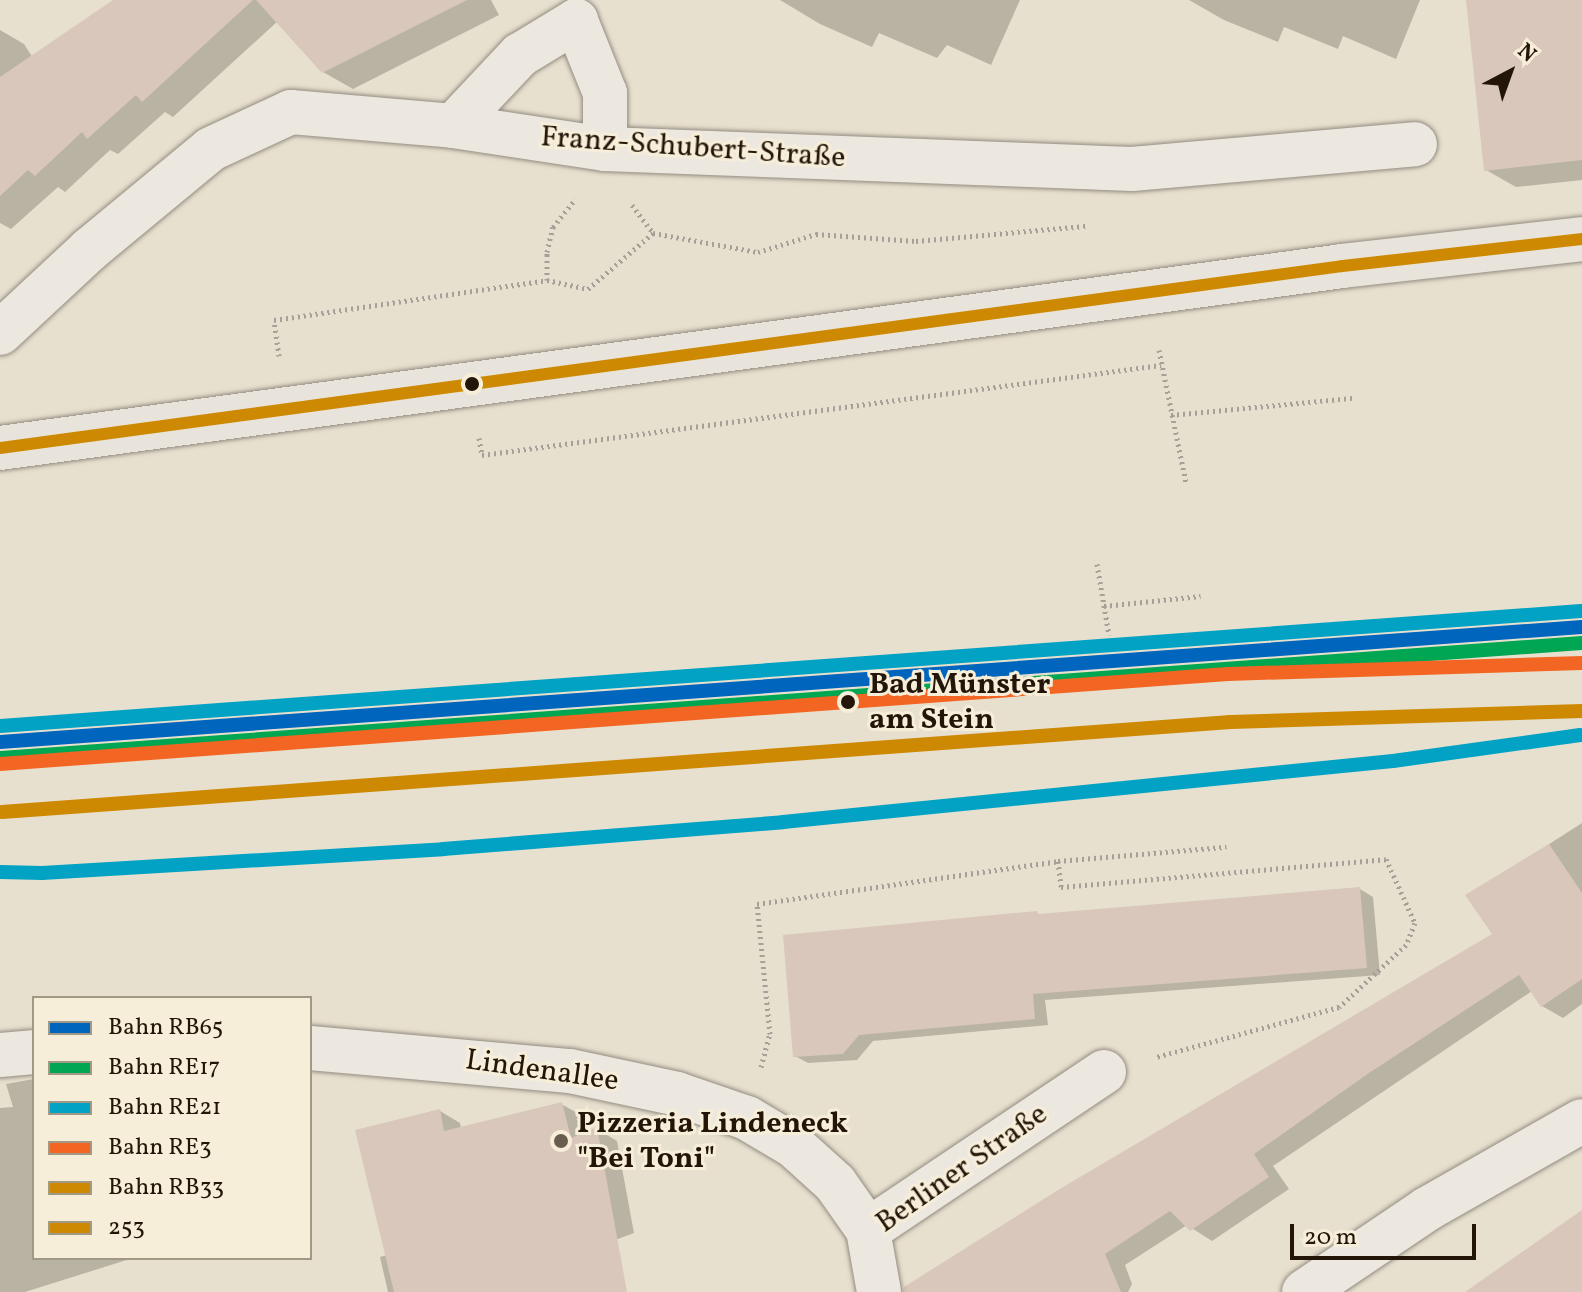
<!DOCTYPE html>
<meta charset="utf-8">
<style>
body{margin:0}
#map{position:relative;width:1582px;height:1292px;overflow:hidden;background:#e8e0ce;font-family:Vollkorn,serif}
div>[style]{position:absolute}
.shadow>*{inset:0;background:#0003}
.building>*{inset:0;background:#d8c7ba}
.path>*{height:5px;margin-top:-2.5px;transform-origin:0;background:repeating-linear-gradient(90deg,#a5a098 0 2px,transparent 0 6px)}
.roads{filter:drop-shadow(0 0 2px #938c81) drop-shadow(0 0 2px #938c81)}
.street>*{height:44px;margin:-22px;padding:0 22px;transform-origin:22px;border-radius:22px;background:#ece8e0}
.primary>*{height:44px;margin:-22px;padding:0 22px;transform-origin:22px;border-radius:22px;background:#e9e4db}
.bus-1>*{height:12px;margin:-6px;padding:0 6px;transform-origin:6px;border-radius:6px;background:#cd8902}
.rail-1>*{height:14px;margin:-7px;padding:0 7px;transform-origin:7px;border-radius:7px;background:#0065bd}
.rail-2>*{height:14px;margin:-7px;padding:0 7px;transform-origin:7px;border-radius:7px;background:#00a651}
.rail-3>*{height:14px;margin:-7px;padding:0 7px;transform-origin:7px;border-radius:7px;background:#02a2c4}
.rail-4>*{height:14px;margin:-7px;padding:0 7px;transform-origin:7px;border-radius:7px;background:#f26522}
.rail-5>*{height:14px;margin:-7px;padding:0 7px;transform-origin:7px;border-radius:7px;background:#cd8902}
.dots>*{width:22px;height:22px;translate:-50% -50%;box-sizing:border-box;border:4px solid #f7eed9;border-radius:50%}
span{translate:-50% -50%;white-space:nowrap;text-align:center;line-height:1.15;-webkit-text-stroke:6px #f7eed9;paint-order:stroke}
.street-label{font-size:30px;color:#231609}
.stop-label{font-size:30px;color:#231609;font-weight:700}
.left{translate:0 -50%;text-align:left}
.poi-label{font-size:30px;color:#231609;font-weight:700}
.legend{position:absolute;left:32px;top:996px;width:280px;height:264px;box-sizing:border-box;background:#f7eed9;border:2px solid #a29886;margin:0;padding:10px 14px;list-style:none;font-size:24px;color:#231609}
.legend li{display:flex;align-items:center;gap:16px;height:40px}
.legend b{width:40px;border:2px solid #a29886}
.north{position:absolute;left:1470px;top:32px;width:80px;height:80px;-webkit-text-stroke:6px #f7eed9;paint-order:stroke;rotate:41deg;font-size:22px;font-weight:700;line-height:32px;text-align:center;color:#231609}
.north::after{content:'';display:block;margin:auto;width:28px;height:36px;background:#231609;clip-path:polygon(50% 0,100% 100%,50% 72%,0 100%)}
.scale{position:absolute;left:1290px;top:1224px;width:186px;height:36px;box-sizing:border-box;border:4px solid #231609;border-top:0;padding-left:10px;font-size:24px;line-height:28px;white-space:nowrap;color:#231609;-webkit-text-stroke:6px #f7eed9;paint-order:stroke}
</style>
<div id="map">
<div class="shadow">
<div style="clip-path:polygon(117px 0,491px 0,499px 15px,353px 89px,323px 72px,278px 21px,173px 117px,165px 112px,118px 154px,110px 150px,65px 192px,58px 187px,11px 229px,0 223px,0 30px,24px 44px,33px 58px)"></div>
<div style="clip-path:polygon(780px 0,1020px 0,991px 65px,947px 45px,937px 58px,879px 33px,872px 47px,820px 24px)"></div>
<div style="clip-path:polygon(1189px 0,1420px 0,1396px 59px,1343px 36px,1338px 49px,1284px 27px,1278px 42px,1224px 20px)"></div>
<div style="clip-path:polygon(1468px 0,1582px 0,1582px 180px,1516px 187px,1486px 170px)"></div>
<div style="clip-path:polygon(1582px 823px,1582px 1004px,1563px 1018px,1542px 1006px,1532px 991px,1273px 1166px,1289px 1189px,1212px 1241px,1187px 1225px,1125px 1265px,1132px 1284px,1128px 1292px,928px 1292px,1495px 935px,1468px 896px)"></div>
<div style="clip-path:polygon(1360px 889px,1373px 897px,1380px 975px,1045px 1000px,1048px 1025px,873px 1041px,857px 1060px,808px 1063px,795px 1056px,1037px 913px,1042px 916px)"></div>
<div style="clip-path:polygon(34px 1079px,34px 1258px,133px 1258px,25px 1292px,0 1292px,0 1108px,13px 1107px,6px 1084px)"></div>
<div style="clip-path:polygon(561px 1104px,581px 1115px,586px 1134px,597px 1129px,617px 1141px,634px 1233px,475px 1292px,388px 1292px,380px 1257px,387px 1255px,440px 1111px,460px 1123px,461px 1129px)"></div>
</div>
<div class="building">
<div style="clip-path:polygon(113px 0,253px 0,142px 102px,136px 95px,87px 139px,82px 132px,35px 176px,28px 170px,0 196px,0 77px)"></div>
<div style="clip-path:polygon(256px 0,467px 0,322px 73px)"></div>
<div style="clip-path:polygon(1466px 0,1582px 0,1582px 160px,1484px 171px)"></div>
<div style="clip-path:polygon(1549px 844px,1582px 893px,1582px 979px,1541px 1007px,1519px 975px,1369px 1073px,1254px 1154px,1269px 1177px,1190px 1231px,1170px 1211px,1105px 1254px,1121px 1292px,903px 1292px,904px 1287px,1058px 1190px,1492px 934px,1465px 895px)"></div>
<div style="clip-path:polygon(1360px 887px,1367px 968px,1033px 994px,1035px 1019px,859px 1035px,843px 1054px,793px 1057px,783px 935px,1037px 911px,1038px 914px)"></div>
<div style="clip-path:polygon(562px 1102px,571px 1138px,597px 1127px,627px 1292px,394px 1292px,355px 1130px,440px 1109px,444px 1131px)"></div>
<div style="clip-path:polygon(1582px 1210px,1582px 1292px,1465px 1292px)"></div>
</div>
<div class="path">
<div style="left:632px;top:205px;width:35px;rotate:53deg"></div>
<div style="left:547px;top:280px;width:28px;rotate:-90deg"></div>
<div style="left:547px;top:252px;width:26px;rotate:-77deg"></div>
<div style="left:553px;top:227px;width:36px;rotate:-51deg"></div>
<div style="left:1159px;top:350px;width:136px;rotate:78.5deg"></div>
<div style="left:279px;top:356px;width:36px;rotate:-98deg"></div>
<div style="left:274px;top:320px;width:276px;rotate:-8.3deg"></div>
<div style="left:547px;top:280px;width:42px;rotate:12.4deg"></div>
<div style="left:588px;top:289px;width:86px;rotate:-40.7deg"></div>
<div style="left:653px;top:233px;width:107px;rotate:10.3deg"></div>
<div style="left:758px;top:252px;width:61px;rotate:-17.2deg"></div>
<div style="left:816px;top:234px;width:100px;rotate:4deg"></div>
<div style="left:916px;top:241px;width:170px;rotate:-5.1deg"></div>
<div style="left:1171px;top:415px;width:182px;rotate:-5.4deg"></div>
<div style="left:479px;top:438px;width:17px;rotate:80deg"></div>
<div style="left:482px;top:455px;width:685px;rotate:-7.55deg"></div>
<div style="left:1097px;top:564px;width:72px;rotate:80.4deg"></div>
<div style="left:1104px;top:606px;width:97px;rotate:-5.9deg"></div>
<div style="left:1058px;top:861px;width:26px;rotate:83deg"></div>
<div style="left:1061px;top:887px;width:326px;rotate:-4.9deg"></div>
<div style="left:1386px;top:859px;width:70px;rotate:65.6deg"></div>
<div style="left:1415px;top:923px;width:24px;rotate:112deg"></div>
<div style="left:1406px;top:945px;width:91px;rotate:137.2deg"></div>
<div style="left:1339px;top:1007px;width:190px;rotate:164.7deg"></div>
<div style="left:761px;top:1067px;width:34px;rotate:-75deg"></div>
<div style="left:770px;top:1034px;width:131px;rotate:-95.7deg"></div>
<div style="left:757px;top:904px;width:304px;rotate:-8.1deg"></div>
<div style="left:1058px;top:861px;width:169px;rotate:-4.8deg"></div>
</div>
<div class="roads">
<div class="street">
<div style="left:453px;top:126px;width:98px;rotate:-46.7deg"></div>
<div style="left:520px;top:55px;width:66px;rotate:-31.3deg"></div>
<div style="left:576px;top:21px;width:78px;rotate:68.1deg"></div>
<div style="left:605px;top:93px;width:56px;rotate:90deg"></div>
<div style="left:0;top:333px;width:122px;rotate:-43deg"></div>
<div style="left:89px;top:250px;width:158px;rotate:-39.6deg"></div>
<div style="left:211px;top:149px;width:88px;rotate:-24.8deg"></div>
<div style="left:291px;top:112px;width:163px;rotate:4.9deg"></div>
<div style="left:453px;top:126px;width:154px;rotate:8.6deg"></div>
<div style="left:605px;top:149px;width:527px;rotate:2.17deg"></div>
<div style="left:1132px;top:169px;width:284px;rotate:-5deg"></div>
<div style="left:310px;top:1048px;width:261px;rotate:5.1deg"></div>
<div style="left:570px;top:1071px;width:109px;rotate:12.1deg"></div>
<div style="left:677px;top:1094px;width:74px;rotate:18.9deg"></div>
<div style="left:747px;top:1118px;width:55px;rotate:30.8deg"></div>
<div style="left:794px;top:1146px;width:55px;rotate:42.1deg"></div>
<div style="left:835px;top:1183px;width:57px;rotate:54.9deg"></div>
<div style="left:868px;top:1230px;width:63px;rotate:79.9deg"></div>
<div style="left:0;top:1055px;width:34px;rotate:-5deg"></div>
<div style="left:868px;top:1230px;width:284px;rotate:-33.8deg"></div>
<div style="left:1304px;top:1292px;width:148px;rotate:-34deg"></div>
<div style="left:1427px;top:1209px;width:178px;rotate:-29.6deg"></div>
</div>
<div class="primary">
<div style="left:0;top:448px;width:1354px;rotate:-7.72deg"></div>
<div style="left:1342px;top:266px;width:242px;rotate:-6.4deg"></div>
</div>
</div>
<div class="bus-1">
<div style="left:0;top:448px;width:1354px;rotate:-7.72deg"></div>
<div style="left:1342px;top:266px;width:242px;rotate:-6.4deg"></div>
</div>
<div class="rail-1">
<div style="left:0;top:742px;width:1586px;rotate:-4.16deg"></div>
</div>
<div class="rail-2">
<div style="left:1px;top:758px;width:1585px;rotate:-4.16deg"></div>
</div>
<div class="rail-3">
<div style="left:0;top:726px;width:1585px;rotate:-4.16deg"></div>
<div style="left:0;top:872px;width:42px;rotate:1.4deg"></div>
<div style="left:42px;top:873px;width:402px;rotate:-3.4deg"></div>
<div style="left:443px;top:849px;width:341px;rotate:-4.5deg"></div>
<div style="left:783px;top:822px;width:613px;rotate:-5.71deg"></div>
<div style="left:1393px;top:761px;width:189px;rotate:-7.9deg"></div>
</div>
<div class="rail-4">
<div style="left:0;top:764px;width:1231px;rotate:-4.19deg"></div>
<div style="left:1228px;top:674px;width:354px;rotate:-1.8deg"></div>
</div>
<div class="rail-5">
<div style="left:2px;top:812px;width:1232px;rotate:-4.19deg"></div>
<div style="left:1231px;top:722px;width:351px;rotate:-1.8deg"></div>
</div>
<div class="dots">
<div style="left:472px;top:384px;background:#231609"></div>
<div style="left:848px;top:702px;background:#231609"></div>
<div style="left:561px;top:1141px;background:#685d4e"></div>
</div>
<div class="street-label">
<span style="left:693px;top:148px;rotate:4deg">Franz-Schubert-Straße</span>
<span style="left:542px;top:1071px;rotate:8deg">Lindenallee</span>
<span style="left:962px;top:1169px;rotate:-35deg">Berliner Straße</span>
</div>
<div class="stop-label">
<span class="left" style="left:869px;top:702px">Bad Münster<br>am Stein</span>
</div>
<div class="poi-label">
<span class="left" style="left:577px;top:1141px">Pizzeria Lindeneck<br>"Bei Toni"</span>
</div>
<ul class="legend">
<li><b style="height:10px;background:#0065bd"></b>Bahn RB65</li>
<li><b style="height:10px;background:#00a651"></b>Bahn RE17</li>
<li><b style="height:10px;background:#02a2c4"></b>Bahn RE21</li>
<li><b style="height:10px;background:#f26522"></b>Bahn RE3</li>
<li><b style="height:10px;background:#cd8902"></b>Bahn RB33</li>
<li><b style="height:10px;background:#cd8902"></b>253</li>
</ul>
<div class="north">N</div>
<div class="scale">20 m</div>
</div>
